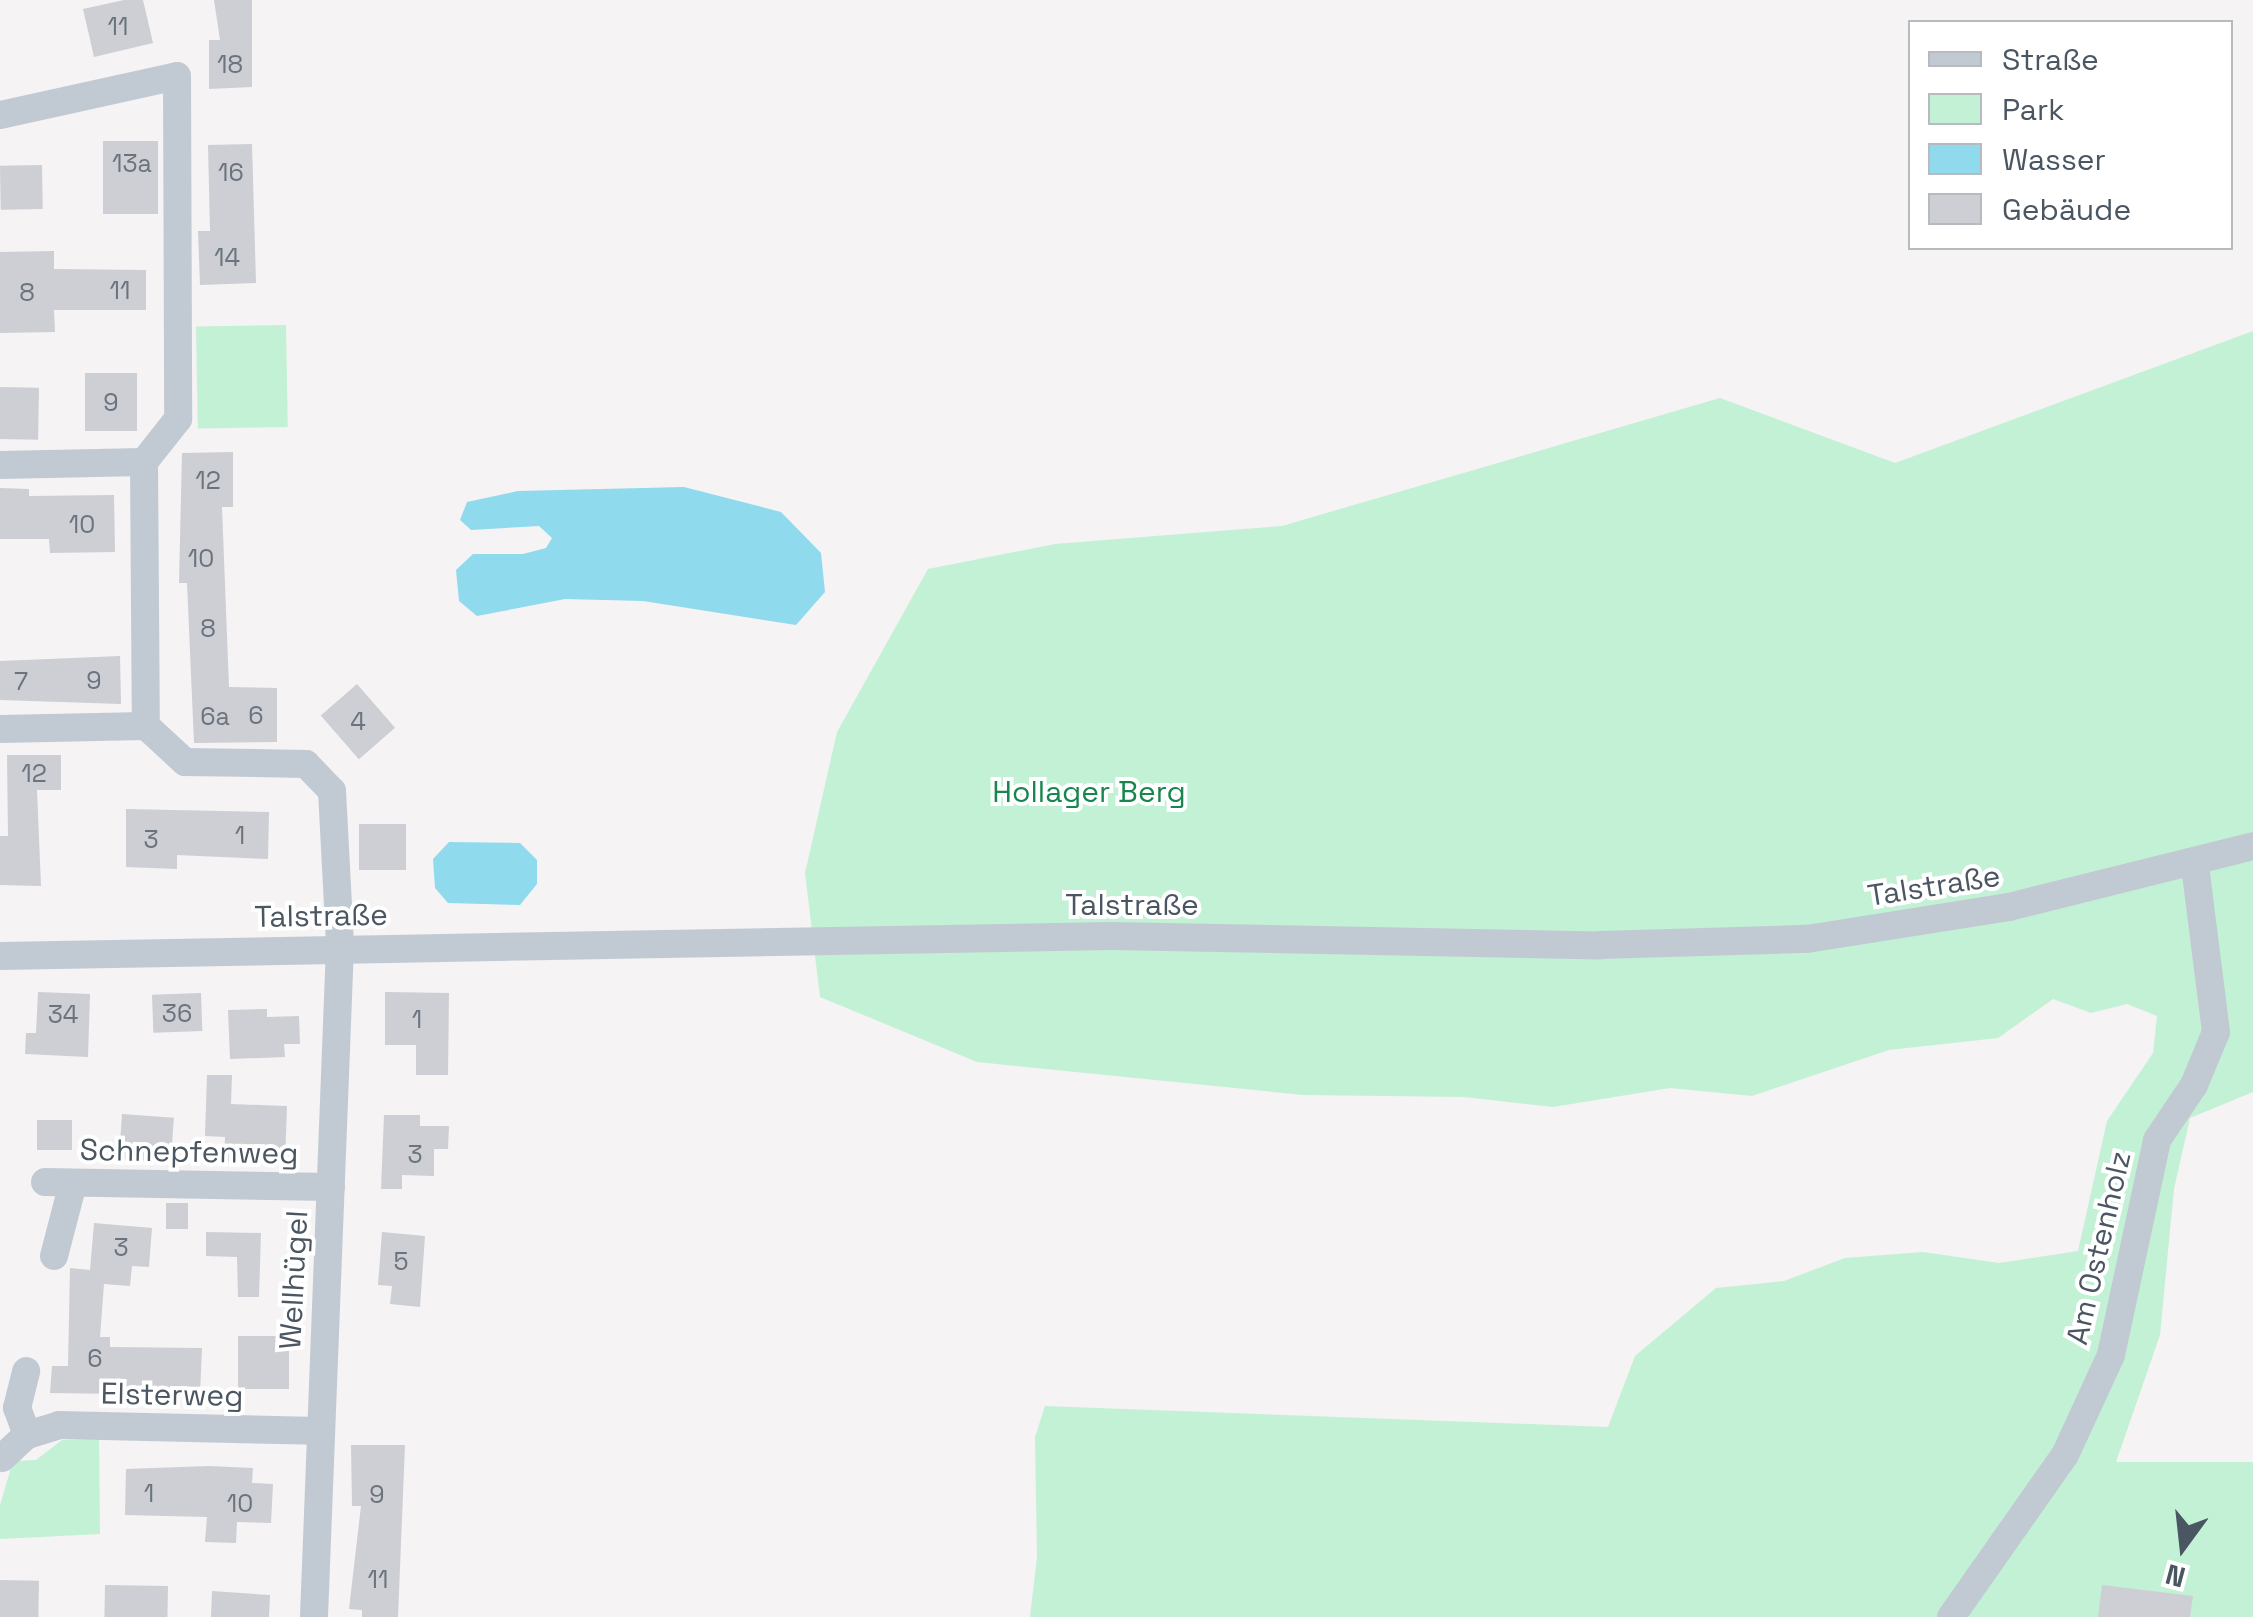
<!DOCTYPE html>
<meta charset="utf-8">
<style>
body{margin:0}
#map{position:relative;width:2253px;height:1617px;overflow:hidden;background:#f5f3f3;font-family:"Space Grotesk",sans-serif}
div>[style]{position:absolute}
.green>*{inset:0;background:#c3f1d5;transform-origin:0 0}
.water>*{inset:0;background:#90daee}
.building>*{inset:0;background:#cdcfd5;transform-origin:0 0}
.minor>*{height:28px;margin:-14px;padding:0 14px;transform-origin:14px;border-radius:14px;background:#c1cad2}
span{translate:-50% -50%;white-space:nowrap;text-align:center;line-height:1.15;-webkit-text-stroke:8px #fff;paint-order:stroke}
.number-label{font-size:25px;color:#6b747e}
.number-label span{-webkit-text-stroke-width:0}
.park-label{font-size:30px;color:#17864f}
.street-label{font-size:30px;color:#4a5661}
.legend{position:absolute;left:1908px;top:20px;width:325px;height:230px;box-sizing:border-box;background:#fff;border:2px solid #b7bbc0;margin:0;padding:12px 18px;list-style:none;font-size:30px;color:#4a5661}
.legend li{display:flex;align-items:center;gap:20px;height:50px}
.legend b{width:50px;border:2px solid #b7bbc0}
.north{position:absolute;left:2133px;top:1497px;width:100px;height:100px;-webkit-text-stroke:8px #fff;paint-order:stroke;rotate:195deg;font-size:28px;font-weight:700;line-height:40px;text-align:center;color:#4a5661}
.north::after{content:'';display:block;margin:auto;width:35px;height:45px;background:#4a5661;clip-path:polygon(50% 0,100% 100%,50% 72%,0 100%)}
</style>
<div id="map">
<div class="green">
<div style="left:286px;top:325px;width:102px;height:90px;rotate:89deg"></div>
<div style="clip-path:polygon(2253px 331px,2253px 1092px,2190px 1118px,2174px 1189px,2160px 1335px,2116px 1462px,2253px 1462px,2253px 1617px,1030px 1617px,1037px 1557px,1035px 1437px,1045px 1406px,1608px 1427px,1635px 1356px,1716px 1288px,1784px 1281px,1845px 1258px,1923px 1252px,1999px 1263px,2078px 1251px,2107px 1121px,2153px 1053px,2157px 1016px,2127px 1004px,2091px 1013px,2053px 999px,1998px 1038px,1889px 1050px,1752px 1096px,1670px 1088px,1553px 1107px,1464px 1097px,1303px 1095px,977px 1062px,820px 997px,805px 873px,837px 732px,928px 569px,1055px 544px,1282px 526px,1720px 398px,1895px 463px)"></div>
<div style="clip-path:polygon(99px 1439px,100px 1534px,0 1539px,0 1505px,13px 1461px,36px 1460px,62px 1440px)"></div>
</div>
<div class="water">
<div style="clip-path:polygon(684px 487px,781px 512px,821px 553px,825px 592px,796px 625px,643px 601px,565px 599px,477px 616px,459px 601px,456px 570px,473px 554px,523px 554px,546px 548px,552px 538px,539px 526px,471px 530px,460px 520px,467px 502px,518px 491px)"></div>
<div style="clip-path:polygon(449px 842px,520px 843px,537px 860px,537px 884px,520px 905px,448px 903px,435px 888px,433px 859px)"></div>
</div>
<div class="building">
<div style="clip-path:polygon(124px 0,143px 0,153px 43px,94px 57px,83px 9px)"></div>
<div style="clip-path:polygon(214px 0,252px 0,252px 87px,209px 89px,209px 40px,220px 40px)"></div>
<div style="left:103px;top:141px;width:55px;height:73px"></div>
<div style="clip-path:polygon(252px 144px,256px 283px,200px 285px,198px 231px,210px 231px,208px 145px)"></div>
<div style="left:42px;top:165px;width:44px;height:42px;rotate:89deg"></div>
<div style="clip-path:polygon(54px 251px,54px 269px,146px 270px,146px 310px,54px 310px,55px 332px,0 333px,0 252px)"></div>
<div style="left:137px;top:373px;width:58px;height:52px;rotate:90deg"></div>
<div style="left:0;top:387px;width:39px;height:52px;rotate:1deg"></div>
<div style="clip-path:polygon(233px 452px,233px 507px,222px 507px,229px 687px,277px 688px,277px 742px,194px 743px,187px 583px,179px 583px,182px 453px)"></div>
<div style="clip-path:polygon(0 488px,29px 489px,29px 496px,114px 495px,115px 552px,50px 553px,49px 539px,0 539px)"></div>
<div style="clip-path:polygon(120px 656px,121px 704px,0 700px,0 661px)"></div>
<div style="left:357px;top:684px;width:58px;height:48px;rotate:49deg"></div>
<div style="clip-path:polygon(7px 755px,61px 755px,61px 790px,37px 790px,41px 886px,0 885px,0 836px,8px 836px)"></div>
<div style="clip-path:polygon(126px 809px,269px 812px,268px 859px,177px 855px,177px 869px,126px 867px)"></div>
<div style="left:359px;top:824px;width:47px;height:46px"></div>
<div style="clip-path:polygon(38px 992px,90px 994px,88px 1057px,25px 1054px,26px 1033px,36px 1033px)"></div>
<div style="clip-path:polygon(385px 992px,449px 993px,448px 1075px,416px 1075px,416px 1045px,385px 1045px)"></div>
<div style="left:201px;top:993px;width:38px;height:49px;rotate:88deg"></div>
<div style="clip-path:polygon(267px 1009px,267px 1017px,299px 1016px,300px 1044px,284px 1044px,285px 1057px,230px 1059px,228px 1010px)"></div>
<div style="clip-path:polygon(207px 1075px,232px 1075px,231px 1104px,287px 1106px,285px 1163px,224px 1161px,225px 1137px,205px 1136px)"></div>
<div style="left:122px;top:1114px;width:52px;height:45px;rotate:4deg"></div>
<div style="clip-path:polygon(384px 1115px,420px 1115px,420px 1126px,449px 1126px,448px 1149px,434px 1149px,434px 1176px,402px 1175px,402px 1189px,381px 1189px)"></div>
<div style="left:37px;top:1120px;width:35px;height:30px"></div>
<div style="left:166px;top:1203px;width:22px;height:26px"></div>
<div style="clip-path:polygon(94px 1223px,152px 1228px,149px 1267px,132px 1266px,130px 1286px,104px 1284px,100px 1337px,110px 1337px,110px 1347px,202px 1348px,200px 1395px,50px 1393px,52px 1366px,68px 1366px,70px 1268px,90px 1270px)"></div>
<div style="clip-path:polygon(206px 1232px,261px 1233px,259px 1297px,238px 1297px,237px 1257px,206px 1256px)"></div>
<div style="clip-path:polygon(382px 1232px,425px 1236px,420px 1307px,390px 1304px,392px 1286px,378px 1285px)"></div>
<div style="left:238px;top:1336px;width:51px;height:53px"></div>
<div style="clip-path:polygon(351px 1445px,405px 1445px,398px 1617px,362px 1617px,362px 1610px,349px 1609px,361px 1506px,352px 1506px)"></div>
<div style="clip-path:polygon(209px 1466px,253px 1468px,252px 1483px,273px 1484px,271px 1523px,237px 1522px,236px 1543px,205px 1542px,207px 1517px,125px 1515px,126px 1469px)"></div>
<div style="left:0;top:1580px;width:39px;height:37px;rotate:1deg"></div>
<div style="left:105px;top:1585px;width:63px;height:32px;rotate:1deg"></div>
<div style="clip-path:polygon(2102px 1585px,2193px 1596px,2190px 1617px,2098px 1617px)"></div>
<div style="clip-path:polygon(212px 1591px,270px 1595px,269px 1617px,211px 1617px)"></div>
</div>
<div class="minor">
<div style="left:0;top:115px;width:181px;rotate:-12.4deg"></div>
<div style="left:177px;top:76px;width:343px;rotate:89.8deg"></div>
<div style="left:178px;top:419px;width:55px;rotate:128.3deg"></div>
<div style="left:144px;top:462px;width:264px;rotate:89.6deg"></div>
<div style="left:146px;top:726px;width:53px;rotate:42.7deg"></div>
<div style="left:185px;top:762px;width:121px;rotate:0.9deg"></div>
<div style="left:306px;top:764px;width:37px;rotate:46deg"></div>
<div style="left:332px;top:791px;width:155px;rotate:87deg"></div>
<div style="left:340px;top:946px;width:672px;rotate:92.22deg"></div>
<div style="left:0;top:465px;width:144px;rotate:-1.2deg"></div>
<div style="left:0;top:729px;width:146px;rotate:-1.2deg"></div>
<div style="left:0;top:956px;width:1111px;rotate:-1.03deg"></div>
<div style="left:1111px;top:936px;width:489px;rotate:1.1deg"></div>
<div style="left:1600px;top:945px;width:207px;rotate:-1.7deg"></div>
<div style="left:1807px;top:939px;width:205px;rotate:-9deg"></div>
<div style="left:2009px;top:907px;width:252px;rotate:-14deg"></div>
<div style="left:45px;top:1182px;width:286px;rotate:1deg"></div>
<div style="left:54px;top:1256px;width:75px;rotate:-75.4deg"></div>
<div style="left:27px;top:1435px;width:34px;rotate:-17deg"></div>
<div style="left:59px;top:1425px;width:259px;rotate:1.3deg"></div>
<div style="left:2px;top:1458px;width:34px;rotate:-43deg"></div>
<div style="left:27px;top:1435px;width:29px;rotate:-110deg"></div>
<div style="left:17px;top:1408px;width:38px;rotate:-76deg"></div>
<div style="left:1951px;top:1617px;width:198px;rotate:-54.9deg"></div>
<div style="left:2065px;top:1455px;width:110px;rotate:-65.3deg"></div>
<div style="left:2111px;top:1355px;width:220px;rotate:-77.9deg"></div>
<div style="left:2157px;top:1140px;width:66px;rotate:-56.1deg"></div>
<div style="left:2194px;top:1085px;width:57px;rotate:-67.5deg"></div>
<div style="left:2216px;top:1032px;width:168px;rotate:-97.2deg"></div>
</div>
<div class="number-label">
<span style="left:118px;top:26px">11</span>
<span style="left:230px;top:64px">18</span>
<span style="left:132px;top:163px">13a</span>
<span style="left:231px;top:172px">16</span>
<span style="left:227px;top:257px">14</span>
<span style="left:120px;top:290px">11</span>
<span style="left:27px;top:292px">8</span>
<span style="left:111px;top:402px">9</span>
<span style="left:208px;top:480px">12</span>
<span style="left:82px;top:524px">10</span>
<span style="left:201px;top:558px">10</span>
<span style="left:208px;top:628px">8</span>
<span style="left:94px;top:680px">9</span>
<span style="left:21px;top:681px">7</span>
<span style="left:256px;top:715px">6</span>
<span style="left:215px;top:716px">6a</span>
<span style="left:358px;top:721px">4</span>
<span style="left:34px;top:773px">12</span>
<span style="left:240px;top:835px">1</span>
<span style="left:151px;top:839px">3</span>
<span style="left:177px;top:1013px">36</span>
<span style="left:63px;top:1014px">34</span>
<span style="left:417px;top:1019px">1</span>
<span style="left:415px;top:1154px">3</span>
<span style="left:121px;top:1247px">3</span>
<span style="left:401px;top:1261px">5</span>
<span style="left:95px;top:1358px">6</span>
<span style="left:149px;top:1493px">1</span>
<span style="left:377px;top:1494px">9</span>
<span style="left:240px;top:1503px">10</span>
<span style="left:378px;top:1579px">11</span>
</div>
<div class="park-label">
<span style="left:1089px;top:792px">Hollager Berg</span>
</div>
<div class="street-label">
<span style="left:1934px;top:886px;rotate:-9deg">Talstraße</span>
<span style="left:1132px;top:905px">Talstraße</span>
<span style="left:321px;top:916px;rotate:-1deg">Talstraße</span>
<span style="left:189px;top:1152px;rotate:1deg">Schnepfenweg</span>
<span style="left:2099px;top:1248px;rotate:-77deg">Am Ostenholz</span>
<span style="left:294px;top:1280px;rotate:-87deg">Wellhügel</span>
<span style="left:172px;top:1395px;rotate:1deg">Elsterweg</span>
</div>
<ul class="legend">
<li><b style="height:12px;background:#c1cad2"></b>Straße</li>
<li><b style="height:28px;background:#c3f1d5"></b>Park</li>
<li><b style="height:28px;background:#90daee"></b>Wasser</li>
<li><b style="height:28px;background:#cdcfd5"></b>Gebäude</li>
</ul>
<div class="north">N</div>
</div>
